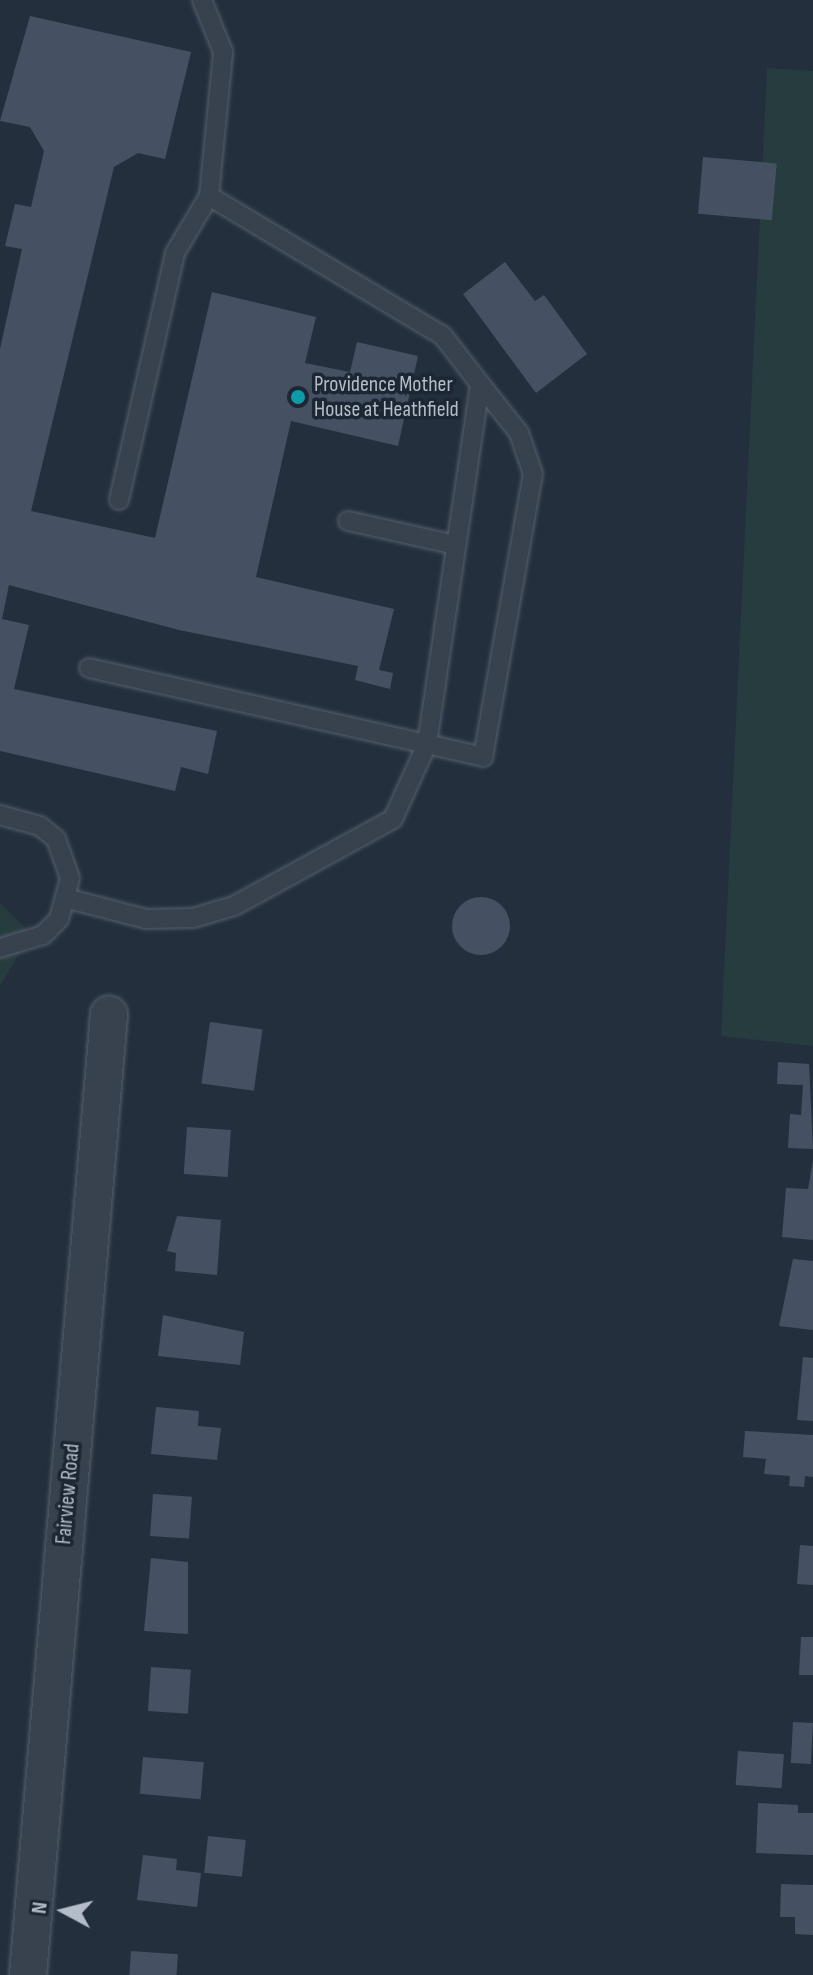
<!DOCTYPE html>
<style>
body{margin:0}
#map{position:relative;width:813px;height:1975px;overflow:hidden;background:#242f3e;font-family:"Sofia Sans Condensed",sans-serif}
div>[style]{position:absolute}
.green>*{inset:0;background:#263c3f}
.building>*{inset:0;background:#455162;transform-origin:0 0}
.round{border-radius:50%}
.roads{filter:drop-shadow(0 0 2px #565f6c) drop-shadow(0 0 2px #565f6c)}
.lane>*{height:18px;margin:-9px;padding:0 9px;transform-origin:9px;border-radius:9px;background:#38414e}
.street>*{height:36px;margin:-18px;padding:0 18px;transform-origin:18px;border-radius:18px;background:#38414e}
.dots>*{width:22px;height:22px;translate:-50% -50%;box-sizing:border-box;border:4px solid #1d2633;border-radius:50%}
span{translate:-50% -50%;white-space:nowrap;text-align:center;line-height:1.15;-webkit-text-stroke:7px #1d2633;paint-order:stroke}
.poi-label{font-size:22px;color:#b4bcc9}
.left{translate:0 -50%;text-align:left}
.street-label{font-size:22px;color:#b4bcc9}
.north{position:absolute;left:24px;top:1871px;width:80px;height:80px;-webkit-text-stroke:6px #1d2633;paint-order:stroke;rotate:277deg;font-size:22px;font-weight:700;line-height:32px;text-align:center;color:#b4bcc9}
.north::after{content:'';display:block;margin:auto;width:28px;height:36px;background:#b4bcc9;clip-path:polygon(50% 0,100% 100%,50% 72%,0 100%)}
</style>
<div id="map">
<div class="green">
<div style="clip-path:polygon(767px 68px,813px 71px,813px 1046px,721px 1036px)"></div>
<div style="clip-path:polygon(0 903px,31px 934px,0 986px)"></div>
</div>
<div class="building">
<div style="clip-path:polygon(30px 16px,191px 52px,165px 159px,138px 153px,114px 167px,31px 511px,155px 538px,212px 292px,316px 317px,305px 363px,350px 372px,357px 342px,418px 356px,398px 446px,291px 421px,256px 577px,394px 609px,379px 670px,393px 673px,390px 689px,355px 680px,358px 666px,179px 630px,9px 585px,2px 619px,29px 625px,14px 689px,217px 731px,208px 774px,181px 767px,175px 791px,0 751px,0 349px,22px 249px,5px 246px,15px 204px,31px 207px,44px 151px,30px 127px,0 121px)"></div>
<div style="left:703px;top:157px;width:74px;height:57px;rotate:5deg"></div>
<div style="clip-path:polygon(505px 262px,535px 301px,544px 295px,587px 354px,536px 393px,463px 294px)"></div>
<div class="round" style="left:452px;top:897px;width:58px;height:58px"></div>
<div style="left:210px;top:1022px;width:53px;height:62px;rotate:8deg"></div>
<div style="clip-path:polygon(778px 1062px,809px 1064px,813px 1149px,788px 1148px,790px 1114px,801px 1115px,803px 1085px,777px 1084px)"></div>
<div style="left:187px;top:1127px;width:44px;height:47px;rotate:4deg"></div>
<div style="clip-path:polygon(813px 1160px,813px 1240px,782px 1237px,786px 1188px,808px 1189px)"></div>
<div style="clip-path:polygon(177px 1216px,221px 1220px,217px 1275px,175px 1271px,176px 1253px,167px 1251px)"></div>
<div style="clip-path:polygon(793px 1259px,813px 1261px,813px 1330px,779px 1326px)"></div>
<div style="clip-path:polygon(163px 1315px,244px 1332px,240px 1365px,158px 1356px)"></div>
<div style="clip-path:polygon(803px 1357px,813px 1358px,813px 1421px,797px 1420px)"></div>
<div style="clip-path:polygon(156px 1407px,199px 1411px,198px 1426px,221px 1428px,217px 1460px,151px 1454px)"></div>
<div style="clip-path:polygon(745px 1431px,813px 1435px,813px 1477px,805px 1476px,804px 1487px,789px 1486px,790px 1476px,764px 1474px,766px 1459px,743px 1457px)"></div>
<div style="left:153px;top:1494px;width:39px;height:42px;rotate:4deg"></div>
<div style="clip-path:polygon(800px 1545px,813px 1546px,813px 1585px,797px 1584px)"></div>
<div style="clip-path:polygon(151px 1558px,188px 1562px,188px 1634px,144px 1631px)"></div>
<div style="clip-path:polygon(801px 1637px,813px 1637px,813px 1675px,799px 1675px)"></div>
<div style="left:151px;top:1667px;width:40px;height:44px;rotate:4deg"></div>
<div style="left:793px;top:1722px;width:20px;height:41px;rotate:3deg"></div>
<div style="left:738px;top:1751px;width:46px;height:34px;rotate:4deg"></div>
<div style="left:143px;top:1757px;width:61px;height:37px;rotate:5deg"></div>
<div style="clip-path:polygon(758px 1803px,798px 1805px,798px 1813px,813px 1813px,813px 1855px,756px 1853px)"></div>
<div style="left:208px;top:1836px;width:38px;height:37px;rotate:6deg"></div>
<div style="clip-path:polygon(143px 1855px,177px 1859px,176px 1870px,201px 1873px,197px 1907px,137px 1900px)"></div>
<div style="clip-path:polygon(781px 1884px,813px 1885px,813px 1935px,795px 1934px,795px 1917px,780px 1917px)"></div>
<div style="left:131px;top:1951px;width:47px;height:24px;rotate:4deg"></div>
</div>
<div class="roads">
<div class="lane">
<div style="left:119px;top:500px;width:253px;rotate:-77.2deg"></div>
<div style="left:175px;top:253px;width:66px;rotate:-59.2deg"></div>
<div style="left:348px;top:521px;width:106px;rotate:12.6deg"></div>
<div style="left:89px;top:668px;width:404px;rotate:12.7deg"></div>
<div style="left:483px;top:757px;width:287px;rotate:-80deg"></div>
<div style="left:533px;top:474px;width:43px;rotate:-108.9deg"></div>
<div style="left:519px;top:433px;width:63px;rotate:-128.5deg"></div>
<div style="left:0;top:815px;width:41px;rotate:15.4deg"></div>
<div style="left:40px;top:826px;width:21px;rotate:39deg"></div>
<div style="left:56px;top:839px;width:41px;rotate:70.3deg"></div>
<div style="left:70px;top:878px;width:42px;rotate:105deg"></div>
<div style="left:59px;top:919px;width:23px;rotate:135deg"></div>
<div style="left:43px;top:935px;width:45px;rotate:163.2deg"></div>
<div style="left:65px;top:898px;width:84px;rotate:14.5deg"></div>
<div style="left:146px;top:919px;width:47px;rotate:-1.2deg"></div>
<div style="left:193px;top:918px;width:43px;rotate:-16.3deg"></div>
<div style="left:234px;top:906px;width:181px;rotate:-28.7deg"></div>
<div style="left:393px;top:819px;width:82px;rotate:-65.6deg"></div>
<div style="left:427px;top:744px;width:364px;rotate:-81.6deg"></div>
<div style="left:480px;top:384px;width:61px;rotate:-127.6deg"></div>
<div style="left:443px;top:336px;width:273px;rotate:-149.1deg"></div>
<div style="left:209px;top:196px;width:145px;rotate:-84.4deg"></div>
<div style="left:223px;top:52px;width:56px;rotate:-112deg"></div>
</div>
<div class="street">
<div style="left:28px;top:1975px;width:964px;rotate:-85.18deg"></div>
</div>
</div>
<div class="dots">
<div style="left:298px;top:397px;background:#0f9aa8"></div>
</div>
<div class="poi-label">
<span class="left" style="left:314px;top:397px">Providence Mother<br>House at Heathfield</span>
</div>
<div class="street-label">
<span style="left:68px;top:1494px;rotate:-85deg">Fairview Road</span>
</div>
<div class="north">N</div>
</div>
